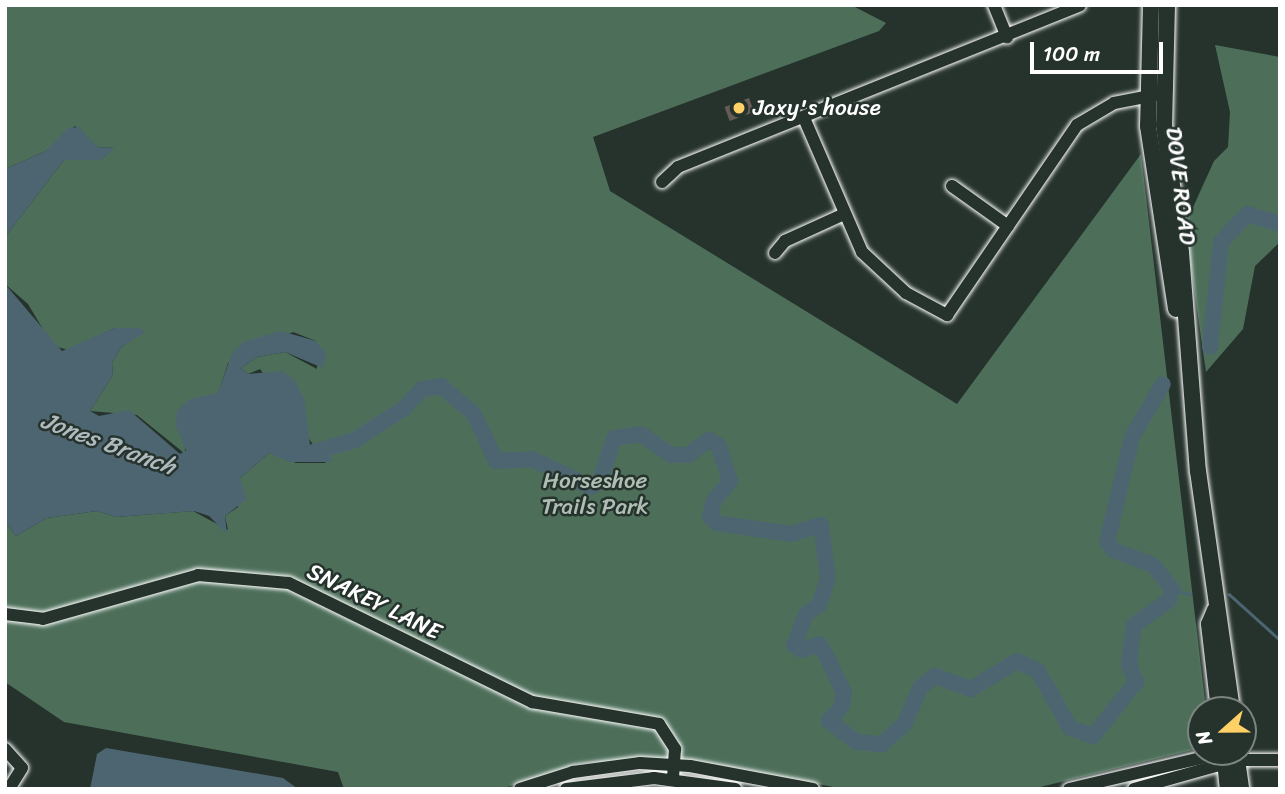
<!DOCTYPE html>
<style>
body{margin:0}
#map{position:relative;width:1285px;height:794px;overflow:hidden;background:#26332d;font-family:Sriracha,sans-serif}
div>[style]{position:absolute}
.green>*{inset:0;background:#4d6f5a}
.water>*{inset:0;background:#4d6571}
.stream>*{height:2.5px;margin:-1.25px;padding:0 1.25px;transform-origin:1.25px;border-radius:1.25px;background:#4d6571}
.river>*{height:16px;margin:-8px;padding:0 8px;transform-origin:8px;border-radius:8px;background:#4d6571}
.building>*{inset:0;background:#675b55;transform-origin:0 0}
.roads{filter:drop-shadow(0 0 2px #fff) drop-shadow(0 0 2px #fff)}
.minor>*{height:12px;margin:-6px;padding:0 6px;transform-origin:6px;border-radius:6px;background:#26332d}
.major>*{height:16px;margin:-8px;padding:0 8px;transform-origin:8px;border-radius:8px;background:#26332d}
.dots>*{width:19px;height:19px;translate:-50% -50%;box-sizing:border-box;border:4px solid #26332d;border-radius:50%}
span{translate:-50% -50%;white-space:nowrap;text-align:center;line-height:1.15;-webkit-text-stroke:5px #26332d;paint-order:stroke}
.poi-label{font-size:23px;color:#fff}
.left{translate:0 -50%;text-align:left}
.street-label{font-size:23px;color:#fff}
.park-label{font-size:23px;color:#afbeb5}
.water-label{font-size:24px;color:#afbabf;font-style:italic}
.frame{position:absolute;inset:0;border:7px solid #fff;pointer-events:none}
.north{position:absolute;left:1187px;top:696px;width:70px;height:70px;box-sizing:border-box;background:#26332d;border:2px solid #7d8581;border-radius:50%;rotate:249deg;font-size:19px;font-weight:700;line-height:28px;text-align:center;color:#fff}
.north::after{content:'';display:block;margin:auto;width:24px;height:32px;background:#ffd166;clip-path:polygon(50% 0,100% 100%,50% 72%,0 100%)}
.scale{position:absolute;left:1030px;top:42px;width:133px;height:32px;box-sizing:border-box;border:4px solid #fff;border-top:0;padding-left:9px;font-size:21px;line-height:24px;white-space:nowrap;color:#fff;-webkit-text-stroke:5px #26332d;paint-order:stroke}
</style>
<div id="map">
<div class="green">
<div style="clip-path:polygon(5px 5px,851px 5px,886px 23px,879px 31px,593px 137px,610px 191px,957px 404px,1141px 154px,1206px 710px,1201px 710px,1201px 748px,1032px 789px,844px 789px,692px 760px,642px 758px,577px 764px,501px 789px,344px 789px,338px 772px,64px 722px,5px 682px,5px 522px,16px 536px,47px 518px,97px 511px,116px 517px,193px 511px,228px 530px,225px 516px,238px 507px,240px 478px,269px 453px,296px 463px,326px 463px,260px 369px,248px 374px,241px 368px,257px 357px,285px 352px,317px 369px,316px 341px,293px 332px,228px 363px,218px 394px,201px 397px,184px 453px,137px 415px,90px 411px,113px 375px,112px 363px,121px 347px,144px 332px,114px 328px,69px 350px,53px 346px,28px 304px,5px 284px,5px 237px,64px 160px,101px 160px,114px 148px,97px 147px,75px 126px,46px 151px,5px 169px)"></div>
<div style="clip-path:polygon(1215px 45px,1280px 57px,1280px 242px,1255px 266px,1243px 329px,1206px 372px,1185px 225px,1214px 161px,1228px 147px,1230px 112px)"></div>
</div>
<div class="water">
<div style="clip-path:polygon(79px 127px,97px 147px,115px 148px,101px 160px,64px 160px,5px 237px,5px 169px,46px 151px,68px 128px)"></div>
<div style="clip-path:polygon(5px 284px,62px 351px,114px 328px,141px 328px,144px 333px,121px 347px,112px 363px,113px 375px,90px 411px,99px 416px,129px 410px,180px 454px,186px 450px,176px 427px,177px 411px,190px 399px,218px 393px,232px 353px,243px 342px,281px 331px,316px 341px,326px 353px,323px 368px,285px 352px,257px 357px,241px 368px,248px 374px,282px 371px,294px 380px,304px 398px,310px 445px,326px 445px,332px 462px,289px 462px,269px 453px,240px 478px,247px 499px,225px 516px,227px 534px,209px 516px,194px 511px,116px 517px,97px 511px,47px 518px,16px 536px,5px 522px)"></div>
<div style="clip-path:polygon(106px 748px,283px 778px,298px 789px,90px 789px,97px 754px)"></div>
</div>
<div class="stream">
<div style="left:1172px;top:589px;width:19px;rotate:16deg"></div>
<div style="left:1229px;top:594px;width:69px;rotate:42deg"></div>
</div>
<div class="river">
<div style="left:1210px;top:347px;width:106px;rotate:-84deg"></div>
<div style="left:1221px;top:242px;width:38px;rotate:-47deg"></div>
<div style="left:1247px;top:214px;width:34px;rotate:17deg"></div>
<div style="left:310px;top:453px;width:47px;rotate:-16.1deg"></div>
<div style="left:355px;top:440px;width:57px;rotate:-32.9deg"></div>
<div style="left:403px;top:409px;width:28px;rotate:-46deg"></div>
<div style="left:422px;top:389px;width:19px;rotate:-9deg"></div>
<div style="left:441px;top:386px;width:43px;rotate:40.3deg"></div>
<div style="left:474px;top:414px;width:52px;rotate:64.9deg"></div>
<div style="left:496px;top:461px;width:36px;rotate:-3deg"></div>
<div style="left:532px;top:459px;width:65px;rotate:25.4deg"></div>
<div style="left:591px;top:487px;width:11px;rotate:-34deg"></div>
<div style="left:600px;top:481px;width:45px;rotate:-72deg"></div>
<div style="left:614px;top:438px;width:27px;rotate:-8deg"></div>
<div style="left:641px;top:434px;width:37px;rotate:35deg"></div>
<div style="left:671px;top:455px;width:17px"></div>
<div style="left:688px;top:455px;width:26px;rotate:-36deg"></div>
<div style="left:709px;top:440px;width:12px;rotate:31deg"></div>
<div style="left:719px;top:446px;width:37px;rotate:73deg"></div>
<div style="left:730px;top:481px;width:26px;rotate:129deg"></div>
<div style="left:714px;top:501px;width:16px;rotate:105deg"></div>
<div style="left:710px;top:516px;width:9px;rotate:49deg"></div>
<div style="left:716px;top:523px;width:76px;rotate:8.3deg"></div>
<div style="left:791px;top:534px;width:31px;rotate:-17deg"></div>
<div style="left:821px;top:525px;width:53px;rotate:82.5deg"></div>
<div style="left:828px;top:578px;width:28px;rotate:108deg"></div>
<div style="left:819px;top:605px;width:16px;rotate:145deg"></div>
<div style="left:806px;top:614px;width:33px;rotate:111deg"></div>
<div style="left:794px;top:645px;width:9px;rotate:32deg"></div>
<div style="left:802px;top:650px;width:18px;rotate:-19deg"></div>
<div style="left:819px;top:644px;width:13px;rotate:58deg"></div>
<div style="left:826px;top:655px;width:42px;rotate:64.7deg"></div>
<div style="left:844px;top:693px;width:13px;rotate:99deg"></div>
<div style="left:842px;top:706px;width:20px;rotate:131deg"></div>
<div style="left:829px;top:721px;width:35px;rotate:37deg"></div>
<div style="left:857px;top:742px;width:25px;rotate:5deg"></div>
<div style="left:882px;top:744px;width:31px;rotate:-42deg"></div>
<div style="left:905px;top:723px;width:38px;rotate:-67deg"></div>
<div style="left:920px;top:688px;width:19px;rotate:-39deg"></div>
<div style="left:935px;top:676px;width:38px;rotate:20deg"></div>
<div style="left:971px;top:689px;width:54px;rotate:-31.3deg"></div>
<div style="left:1017px;top:661px;width:23px;rotate:25deg"></div>
<div style="left:1038px;top:671px;width:65px;rotate:60.7deg"></div>
<div style="left:1070px;top:728px;width:24px;rotate:19deg"></div>
<div style="left:1093px;top:736px;width:69px;rotate:-51.5deg"></div>
<div style="left:1136px;top:682px;width:18px;rotate:-112deg"></div>
<div style="left:1129px;top:665px;width:40px;rotate:-82.9deg"></div>
<div style="left:1134px;top:625px;width:43px;rotate:-35.5deg"></div>
<div style="left:1169px;top:600px;width:11px;rotate:-75deg"></div>
<div style="left:1172px;top:589px;width:31px;rotate:-128deg"></div>
<div style="left:1153px;top:565px;width:43px;rotate:-159.4deg"></div>
<div style="left:1113px;top:550px;width:10px;rotate:-127deg"></div>
<div style="left:1107px;top:542px;width:108px;rotate:-76.6deg"></div>
<div style="left:1132px;top:437px;width:61px;rotate:-59.7deg"></div>
</div>
<div class="building">
<div style="left:749px;top:98px;width:15px;height:26px;rotate:70deg"></div>
</div>
<div class="roads">
<div class="minor">
<div style="left:994px;top:5px;width:35px;rotate:68deg"></div>
<div style="left:804px;top:118px;width:146px;rotate:66.6deg"></div>
<div style="left:862px;top:252px;width:60px;rotate:43deg"></div>
<div style="left:906px;top:293px;width:47px;rotate:28.2deg"></div>
<div style="left:947px;top:315px;width:230px;rotate:-55.6deg"></div>
<div style="left:1077px;top:125px;width:43px;rotate:-30.7deg"></div>
<div style="left:1114px;top:103px;width:42px;rotate:-11deg"></div>
<div style="left:662px;top:182px;width:22px;rotate:-43deg"></div>
<div style="left:678px;top:167px;width:433px;rotate:-21.9deg"></div>
<div style="left:952px;top:186px;width:69px;rotate:35.5deg"></div>
<div style="left:775px;top:253px;width:16px;rotate:-50deg"></div>
<div style="left:785px;top:241px;width:63px;rotate:-24.5deg"></div>
<div style="left:5px;top:614px;width:38px;rotate:7deg"></div>
<div style="left:43px;top:619px;width:161px;rotate:-15.8deg"></div>
<div style="left:198px;top:575px;width:91px;rotate:5deg"></div>
<div style="left:289px;top:583px;width:271px;rotate:26.1deg"></div>
<div style="left:532px;top:702px;width:129px;rotate:9.8deg"></div>
<div style="left:659px;top:724px;width:30px;rotate:57deg"></div>
<div style="left:675px;top:749px;width:30px;rotate:94deg"></div>
<div style="left:5px;top:749px;width:25px;rotate:48deg"></div>
<div style="left:22px;top:768px;width:25px;rotate:122deg"></div>
<div style="left:520px;top:789px;width:56px;rotate:-17.8deg"></div>
<div style="left:573px;top:772px;width:68px;rotate:-7.7deg"></div>
<div style="left:640px;top:763px;width:50px;rotate:3.4deg"></div>
<div style="left:690px;top:766px;width:125px;rotate:10.6deg"></div>
<div style="left:566px;top:789px;width:89px;rotate:-7.1deg"></div>
<div style="left:654px;top:778px;width:82px;rotate:7.7deg"></div>
<div style="left:1069px;top:789px;width:145px;rotate:-13.2deg"></div>
<div style="left:1210px;top:756px;width:20px;rotate:3deg"></div>
<div style="left:1134px;top:789px;width:107px;rotate:-15.7deg"></div>
<div style="left:1237px;top:760px;width:43px"></div>
</div>
<div class="major">
<div style="left:1151px;top:5px;width:121px;rotate:91.4deg"></div>
<div style="left:1148px;top:126px;width:185px;rotate:81.3deg"></div>
<div style="left:1167px;top:5px;width:120px;rotate:91.4deg"></div>
<div style="left:1164px;top:125px;width:128px;rotate:82.4deg"></div>
<div style="left:1181px;top:252px;width:220px;rotate:85.6deg"></div>
<div style="left:1198px;top:471px;width:241px;rotate:81.9deg"></div>
<div style="left:1215px;top:610px;width:15px;rotate:113deg"></div>
<div style="left:1209px;top:624px;width:87px;rotate:83.4deg"></div>
<div style="left:1224px;top:752px;width:37px;rotate:84deg"></div>
<div style="left:1236px;top:752px;width:37px;rotate:82deg"></div>
</div>
</div>
<div class="dots">
<div style="left:739px;top:108px;background:#ffd166"></div>
</div>
<div class="poi-label">
<span class="left" style="left:753px;top:108px">Jaxy's house</span>
</div>
<div class="street-label">
<span style="left:1180px;top:186px;rotate:83deg">DOVE ROAD</span>
<span style="left:374px;top:602px;rotate:26deg">SNAKEY LANE</span>
</div>
<div class="park-label">
<span style="left:595px;top:494px">Horseshoe<br>Trails Park</span>
</div>
<div class="water-label">
<span style="left:108px;top:444px;rotate:20deg">Jones Branch</span>
</div>
<div class="frame"></div>
<div class="north">N</div>
<div class="scale">100 m</div>
</div>
